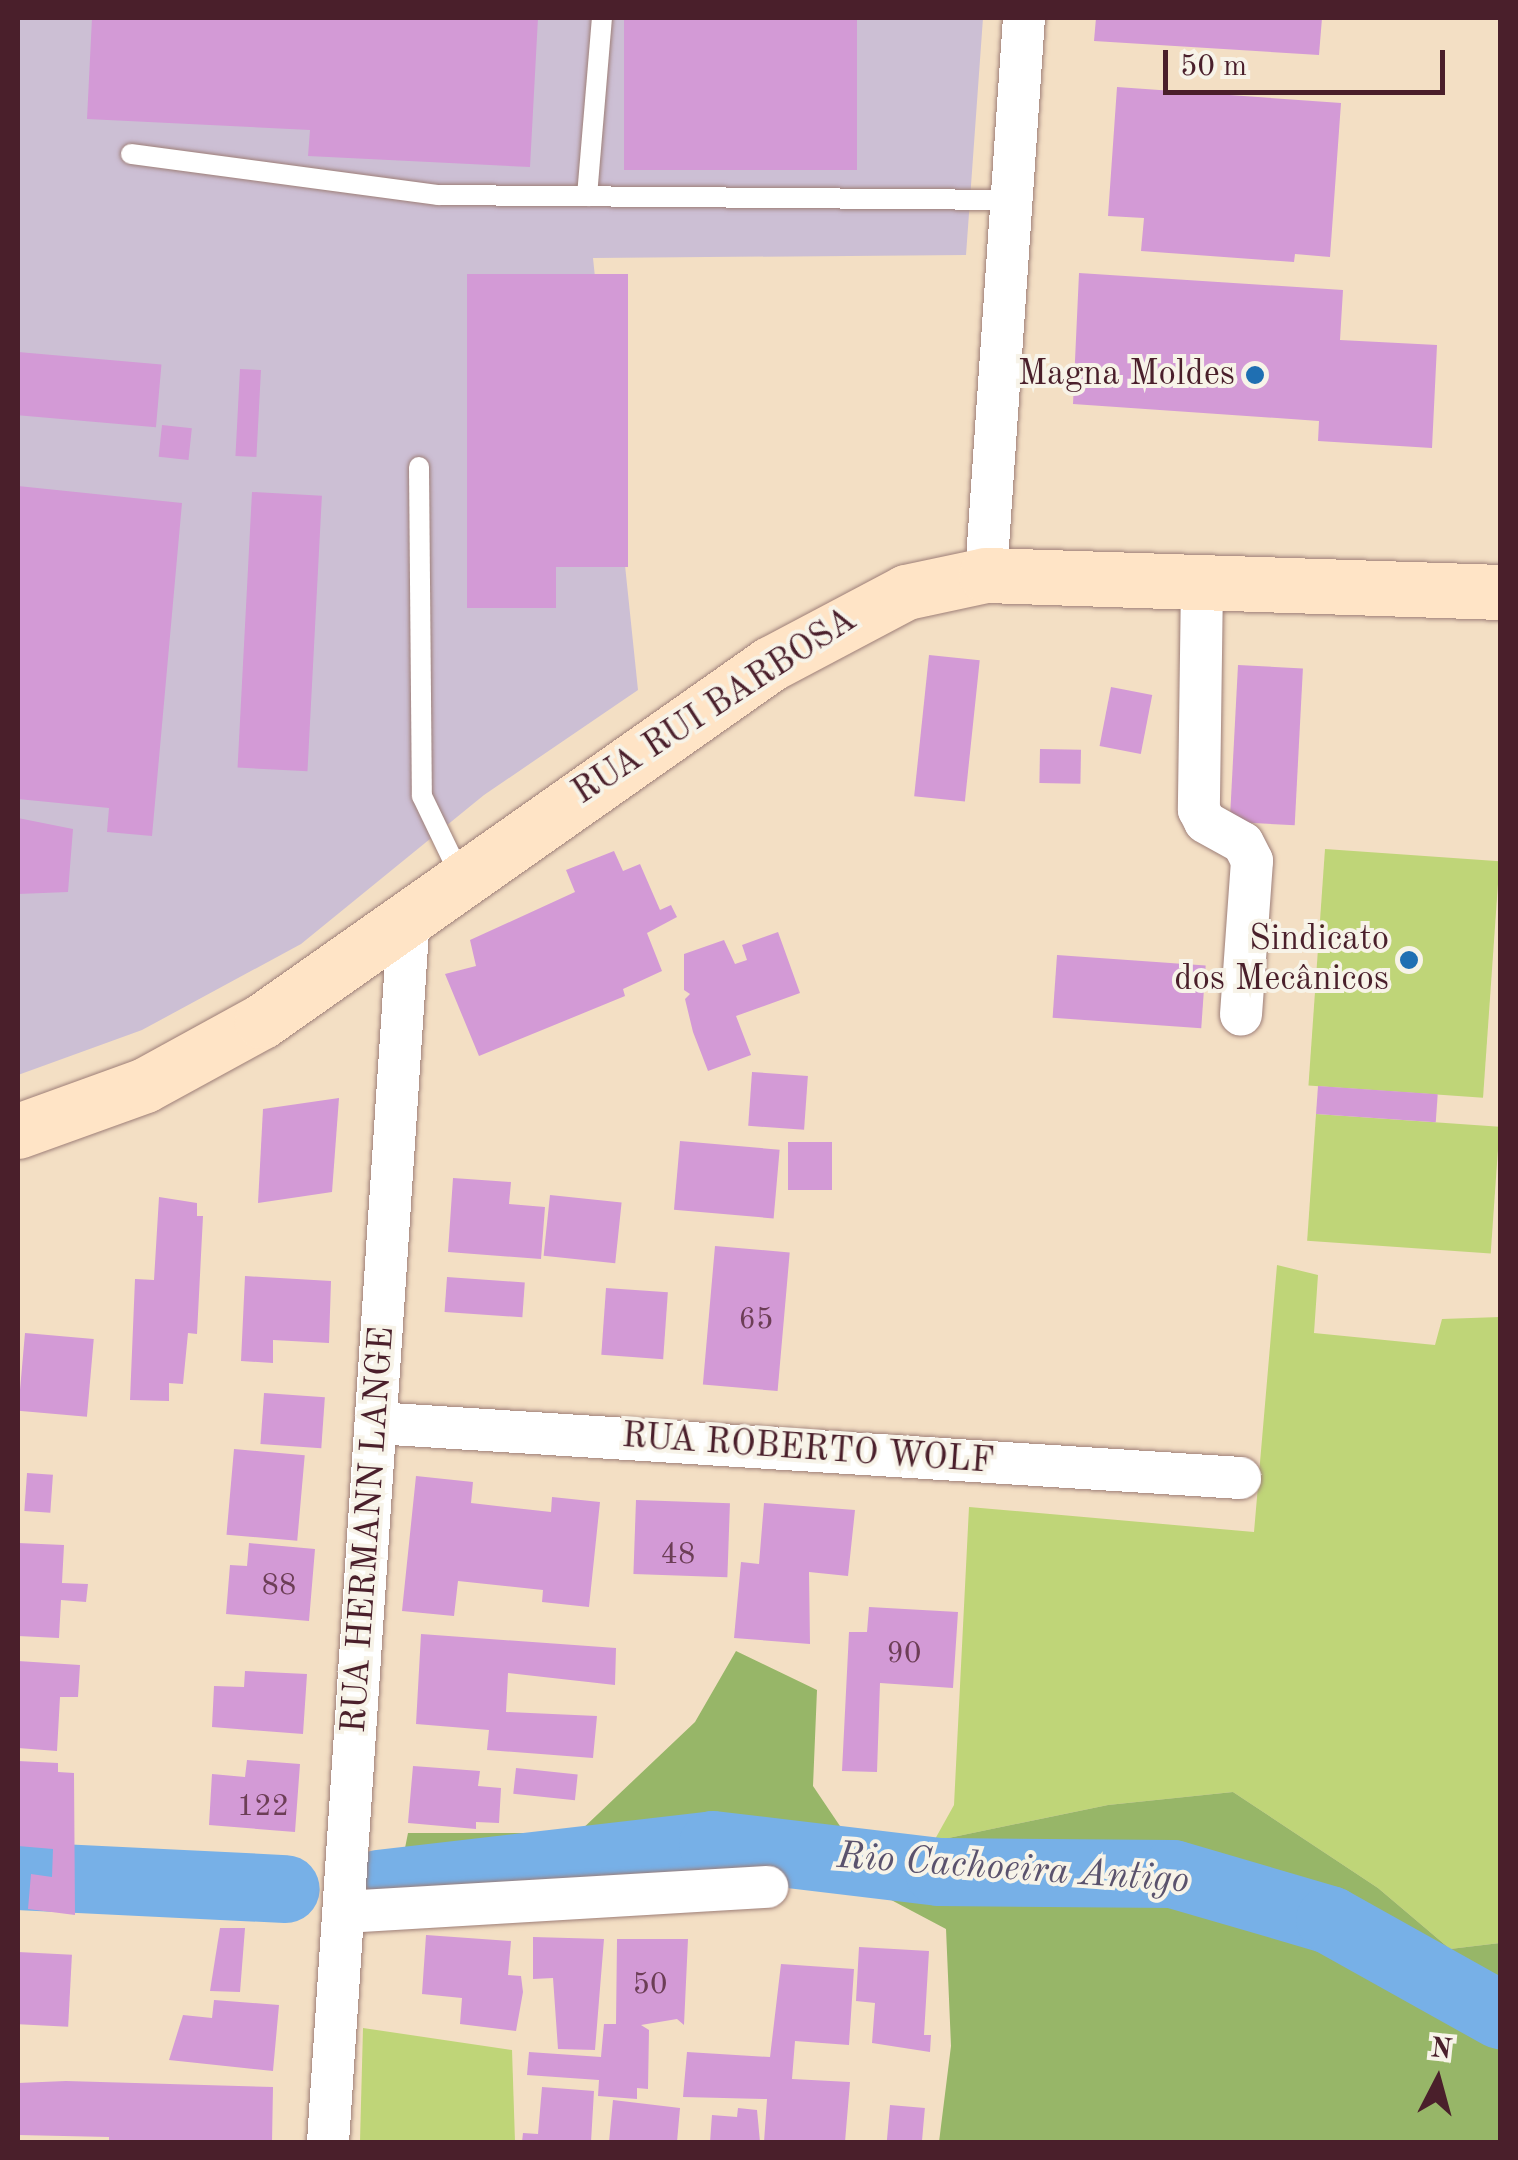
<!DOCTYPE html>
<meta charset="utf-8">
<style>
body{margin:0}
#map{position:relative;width:1518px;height:2160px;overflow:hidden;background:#f3dfc4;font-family:"Old Standard TT",serif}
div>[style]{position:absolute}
.industrial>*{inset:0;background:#ccbfd4}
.green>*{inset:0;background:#bfd578;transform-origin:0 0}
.forest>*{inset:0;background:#97b668}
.river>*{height:68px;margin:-34px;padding:0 34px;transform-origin:34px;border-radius:34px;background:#77b0e7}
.building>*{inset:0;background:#d39ad6;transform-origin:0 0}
.roads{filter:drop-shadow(0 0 2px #9e7f78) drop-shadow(0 0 2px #9e7f78)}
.service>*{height:20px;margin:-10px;padding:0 10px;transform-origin:10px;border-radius:10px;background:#fff}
.minor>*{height:42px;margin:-21px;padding:0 21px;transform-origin:21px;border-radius:21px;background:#fff}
.secondary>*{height:55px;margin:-27.5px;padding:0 27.5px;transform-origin:27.5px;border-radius:27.5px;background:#ffe4c6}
.dots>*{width:28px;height:28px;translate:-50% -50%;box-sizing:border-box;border:5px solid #f7f3e8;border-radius:50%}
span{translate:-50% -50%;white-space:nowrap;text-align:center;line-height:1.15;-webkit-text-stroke:8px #f7f3e8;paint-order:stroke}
.number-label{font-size:30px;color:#6c3e56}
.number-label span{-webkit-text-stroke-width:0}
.poi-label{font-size:35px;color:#4a1f2b}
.right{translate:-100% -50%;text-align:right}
.street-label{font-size:35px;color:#4a1f2b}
.water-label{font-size:38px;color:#5a526d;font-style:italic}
.frame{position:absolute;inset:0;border:20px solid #4a1f2b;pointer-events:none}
.north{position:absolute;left:1388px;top:2030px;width:100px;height:100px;-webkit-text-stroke:8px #f7f3e8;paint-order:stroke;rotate:6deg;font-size:28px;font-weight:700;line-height:40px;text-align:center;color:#4a1f2b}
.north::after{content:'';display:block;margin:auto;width:35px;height:45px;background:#4a1f2b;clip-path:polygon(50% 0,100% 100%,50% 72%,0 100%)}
.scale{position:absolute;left:1163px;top:50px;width:282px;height:45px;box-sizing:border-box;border:5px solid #4a1f2b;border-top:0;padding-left:12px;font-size:30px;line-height:35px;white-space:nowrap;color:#4a1f2b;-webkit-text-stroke:8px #f7f3e8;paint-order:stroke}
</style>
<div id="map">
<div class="industrial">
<div style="clip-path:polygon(18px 18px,983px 18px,966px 255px,593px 258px,638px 690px,484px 795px,301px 944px,142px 1030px,18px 1075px)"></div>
</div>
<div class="green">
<div style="left:1325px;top:849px;width:175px;height:237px;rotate:4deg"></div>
<div style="left:1316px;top:1114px;width:184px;height:127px;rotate:4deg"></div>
<div style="clip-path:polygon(1277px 1265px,1318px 1275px,1314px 1333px,1435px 1345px,1442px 1319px,1500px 1317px,1500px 1943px,1450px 1949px,1378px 1888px,1233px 1792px,1108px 1805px,934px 1841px,954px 1805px,969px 1507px,1254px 1532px)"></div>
<div style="clip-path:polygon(363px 2028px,512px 2050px,515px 2142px,360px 2142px)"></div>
</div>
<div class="forest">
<div style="clip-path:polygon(736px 1651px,817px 1690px,813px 1786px,844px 1832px,934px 1841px,1108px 1805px,1233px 1792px,1378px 1888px,1450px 1949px,1500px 1943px,1500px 2142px,939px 2142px,951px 2046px,946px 1929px,878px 1893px,767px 1875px,394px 1903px,408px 1833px,578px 1833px,695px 1722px)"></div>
</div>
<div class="river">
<div style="left:18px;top:1876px;width:268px;rotate:2.8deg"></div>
<div style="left:378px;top:1884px;width:337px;rotate:-6.6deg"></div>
<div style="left:713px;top:1845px;width:228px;rotate:6.8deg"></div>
<div style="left:939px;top:1872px;width:234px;rotate:0.5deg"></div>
<div style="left:1173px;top:1874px;width:164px;rotate:16.3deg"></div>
<div style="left:1330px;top:1920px;width:195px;rotate:29.2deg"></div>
</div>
<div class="building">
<div style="clip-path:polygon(92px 18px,538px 18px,530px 167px,308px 156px,310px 130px,87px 119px)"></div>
<div style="left:624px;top:18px;width:233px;height:152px"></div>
<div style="clip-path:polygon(1096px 18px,1322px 18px,1319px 55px,1094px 41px)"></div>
<div style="clip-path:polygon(1117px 87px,1341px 103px,1330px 257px,1295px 254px,1294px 262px,1141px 251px,1144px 218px,1108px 216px)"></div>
<div style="clip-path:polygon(1079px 273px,1343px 290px,1340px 340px,1437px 345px,1432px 448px,1318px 441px,1319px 421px,1073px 404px)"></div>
<div style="clip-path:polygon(467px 274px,628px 274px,628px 567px,556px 567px,556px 608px,467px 608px)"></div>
<div style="left:18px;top:352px;width:144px;height:63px;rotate:5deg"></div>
<div style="left:240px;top:369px;width:21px;height:87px;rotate:3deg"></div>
<div style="left:162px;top:425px;width:30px;height:32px;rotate:6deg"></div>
<div style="clip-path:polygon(18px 486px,182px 503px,152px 836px,107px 832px,109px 808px,18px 799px)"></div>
<div style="left:252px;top:492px;width:70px;height:276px;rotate:3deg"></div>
<div style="left:929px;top:655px;width:51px;height:142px;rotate:6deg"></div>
<div style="left:1238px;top:665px;width:65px;height:157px;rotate:3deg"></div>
<div style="left:1111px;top:687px;width:42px;height:60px;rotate:11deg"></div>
<div style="left:1040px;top:749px;width:41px;height:34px;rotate:1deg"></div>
<div style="clip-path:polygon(18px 818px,73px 829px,68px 892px,18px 894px)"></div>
<div style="clip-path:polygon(614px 851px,623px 871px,640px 864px,660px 910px,671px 905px,677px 917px,647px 933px,662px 971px,623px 989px,625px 996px,479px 1056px,445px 974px,476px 966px,470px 940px,575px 892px,566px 870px)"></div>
<div style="clip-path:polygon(778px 932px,800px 993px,736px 1016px,751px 1055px,708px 1071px,693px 1032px,685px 999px,690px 994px,684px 990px,684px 954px,724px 940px,735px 964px,747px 960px,742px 945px)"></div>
<div style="left:1057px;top:955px;width:149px;height:63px;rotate:4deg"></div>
<div style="left:752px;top:1072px;width:56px;height:54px;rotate:4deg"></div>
<div style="left:1318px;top:1086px;width:120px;height:28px;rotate:4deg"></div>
<div style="clip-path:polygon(339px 1098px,332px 1192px,258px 1203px,263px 1109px)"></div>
<div style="left:680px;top:1141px;width:100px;height:69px;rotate:5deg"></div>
<div style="left:788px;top:1142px;width:44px;height:48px"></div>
<div style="clip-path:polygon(453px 1178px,511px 1182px,509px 1204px,545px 1207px,541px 1259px,448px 1252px)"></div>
<div style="left:550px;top:1195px;width:72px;height:61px;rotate:6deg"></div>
<div style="clip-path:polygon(159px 1197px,197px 1203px,197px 1216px,203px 1216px,197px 1334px,188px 1333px,183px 1384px,169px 1383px,169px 1401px,130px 1400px,135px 1279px,154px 1280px)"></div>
<div style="left:715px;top:1246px;width:75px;height:139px;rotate:5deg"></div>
<div style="clip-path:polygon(245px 1276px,331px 1281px,329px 1343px,273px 1340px,273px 1363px,241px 1361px)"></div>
<div style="left:447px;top:1277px;width:78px;height:35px;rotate:4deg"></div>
<div style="left:606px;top:1288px;width:62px;height:67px;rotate:4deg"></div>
<div style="left:25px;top:1333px;width:69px;height:78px;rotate:5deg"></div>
<div style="left:264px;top:1393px;width:61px;height:51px;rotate:4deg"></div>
<div style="left:234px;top:1449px;width:71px;height:86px;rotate:5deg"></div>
<div style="left:27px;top:1473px;width:26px;height:38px;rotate:4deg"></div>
<div style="clip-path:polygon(416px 1476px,473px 1482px,471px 1503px,551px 1512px,552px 1497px,600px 1502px,589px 1607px,542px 1602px,543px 1590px,458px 1581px,454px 1616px,402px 1611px)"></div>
<div style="left:636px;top:1500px;width:94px;height:74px;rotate:2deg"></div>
<div style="clip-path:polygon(764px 1503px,855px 1510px,848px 1576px,809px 1572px,810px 1644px,734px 1638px,741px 1562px,759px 1564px)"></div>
<div style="clip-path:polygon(18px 1543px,64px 1545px,62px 1583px,88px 1584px,86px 1602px,61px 1600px,59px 1638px,18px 1636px)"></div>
<div style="clip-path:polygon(249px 1543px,315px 1549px,309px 1621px,226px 1614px,230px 1565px,247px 1566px)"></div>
<div style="clip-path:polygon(869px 1607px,958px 1612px,953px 1688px,880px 1683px,877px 1772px,842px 1771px,849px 1632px,867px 1632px)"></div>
<div style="clip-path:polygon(421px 1634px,616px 1648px,615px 1685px,508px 1673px,506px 1712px,597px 1716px,593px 1758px,487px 1750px,489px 1730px,416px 1724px)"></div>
<div style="clip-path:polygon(18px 1661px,80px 1665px,78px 1697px,60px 1697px,57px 1751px,18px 1748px)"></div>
<div style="clip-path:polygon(245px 1671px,307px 1674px,303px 1734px,212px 1727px,214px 1686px,244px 1687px)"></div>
<div style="clip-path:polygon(247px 1760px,300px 1764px,295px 1832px,209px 1825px,212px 1774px,245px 1777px)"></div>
<div style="clip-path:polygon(18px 1761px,58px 1763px,58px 1772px,74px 1773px,75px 1915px,28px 1909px,31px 1874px,52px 1877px,53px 1849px,18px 1846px)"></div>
<div style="clip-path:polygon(413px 1766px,480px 1771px,478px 1786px,501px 1788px,499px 1823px,476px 1822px,476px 1829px,408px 1823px)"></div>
<div style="left:516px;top:1768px;width:62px;height:26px;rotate:6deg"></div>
<div style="clip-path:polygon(220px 1928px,245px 1928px,240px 1992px,210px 1991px)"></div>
<div style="clip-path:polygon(426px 1935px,511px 1941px,508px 1975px,521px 1976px,523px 1992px,516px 2031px,460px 2024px,462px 1998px,422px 1994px)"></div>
<div style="clip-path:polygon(533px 1937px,604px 1939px,595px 2050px,558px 2049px,553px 1978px,533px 1979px)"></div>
<div style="clip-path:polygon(617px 1939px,688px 1939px,684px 2025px,677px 2019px,641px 2025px,649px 2030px,648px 2089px,637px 2088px,637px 2099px,598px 2096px,599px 2080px,527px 2075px,529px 2052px,601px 2057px,604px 2024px,616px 2024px)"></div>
<div style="clip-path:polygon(859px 1947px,929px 1951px,924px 2035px,931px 2035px,930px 2052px,872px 2043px,875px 2003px,856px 2001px)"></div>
<div style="left:18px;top:1952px;width:54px;height:72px;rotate:3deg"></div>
<div style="clip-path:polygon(781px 1964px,854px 1969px,849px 2045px,795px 2041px,792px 2079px,850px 2082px,845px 2142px,764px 2142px,767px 2099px,683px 2097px,687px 2052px,770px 2057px)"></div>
<div style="clip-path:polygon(214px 2000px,279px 2005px,273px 2071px,169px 2060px,183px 2015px,212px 2018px)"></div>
<div style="clip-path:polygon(66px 2081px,273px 2087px,272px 2142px,109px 2142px,109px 2137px,18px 2135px,18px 2083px)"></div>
<div style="clip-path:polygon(542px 2087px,594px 2091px,591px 2142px,522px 2142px,523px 2133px,538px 2134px)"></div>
<div style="clip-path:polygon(613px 2100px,680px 2108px,677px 2142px,609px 2142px)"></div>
<div style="left:890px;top:2105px;width:35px;height:37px;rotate:5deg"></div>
<div style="clip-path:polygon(738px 2108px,757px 2110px,760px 2142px,710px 2142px,712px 2115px,737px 2117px)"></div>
</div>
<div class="roads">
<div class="service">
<div style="left:131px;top:154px;width:310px;rotate:7.6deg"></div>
<div style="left:438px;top:195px;width:573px;rotate:0.5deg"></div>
<div style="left:587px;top:196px;width:179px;rotate:-85.2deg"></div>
<div style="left:419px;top:467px;width:329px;rotate:89.5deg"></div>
<div style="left:422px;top:796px;width:90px;rotate:64.3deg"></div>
</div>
<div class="minor">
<div style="left:986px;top:575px;width:558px;rotate:-86.1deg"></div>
<div style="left:1202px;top:583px;width:227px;rotate:90.8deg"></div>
<div style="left:1199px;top:810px;width:13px;rotate:63deg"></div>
<div style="left:1205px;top:822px;width:43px;rotate:28.9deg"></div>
<div style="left:1243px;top:843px;width:20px;rotate:63deg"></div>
<div style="left:1252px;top:861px;width:154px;rotate:94.1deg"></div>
<div style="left:376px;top:1423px;width:866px;rotate:3.64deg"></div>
<div style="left:344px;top:1912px;width:424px;rotate:-3.4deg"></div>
<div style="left:328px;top:2142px;width:1228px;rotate:-86.22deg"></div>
</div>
<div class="secondary">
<div style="left:18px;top:1131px;width:135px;rotate:-19.9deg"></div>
<div style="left:145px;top:1085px;width:133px;rotate:-28.7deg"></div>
<div style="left:262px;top:1021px;width:621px;rotate:-35.1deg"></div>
<div style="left:770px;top:664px;width:154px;rotate:-27.9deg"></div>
<div style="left:906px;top:592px;width:82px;rotate:-12deg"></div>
<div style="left:986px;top:575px;width:514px;rotate:1.89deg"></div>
</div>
</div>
<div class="dots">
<div style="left:1255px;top:375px;background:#1f6fb2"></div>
<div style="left:1409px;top:960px;background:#1f6fb2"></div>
</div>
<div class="number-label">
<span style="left:756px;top:1320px">65</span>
<span style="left:678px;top:1555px">48</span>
<span style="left:279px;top:1586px">88</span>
<span style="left:904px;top:1654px">90</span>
<span style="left:263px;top:1807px">122</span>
<span style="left:650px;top:1985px">50</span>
</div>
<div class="poi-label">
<span class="right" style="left:1235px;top:375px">Magna Moldes</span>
<span class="right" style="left:1389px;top:960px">Sindicato<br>dos Mecânicos</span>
</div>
<div class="street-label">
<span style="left:715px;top:707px;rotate:-33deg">RUA RUI BARBOSA</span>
<span style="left:808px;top:1450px;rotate:4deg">RUA ROBERTO WOLF</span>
<span style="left:369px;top:1530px;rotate:-86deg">RUA HERMANN LANGE</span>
</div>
<div class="water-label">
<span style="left:1013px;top:1870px;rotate:4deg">Rio Cachoeira Antigo</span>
</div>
<div class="frame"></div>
<div class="north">N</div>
<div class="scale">50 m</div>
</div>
